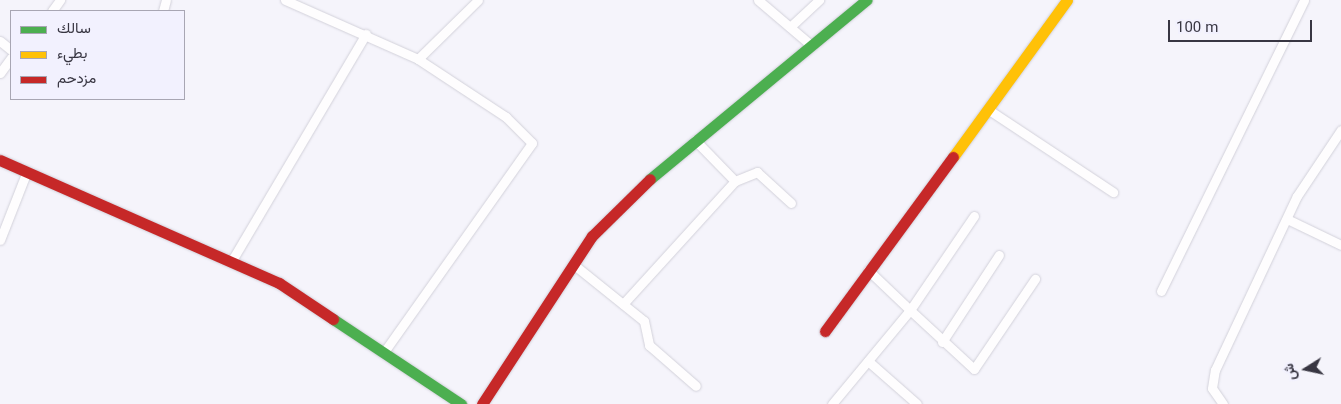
<!DOCTYPE html>
<meta charset="utf-8">
<style>
body{margin:0}
#map{position:relative;width:1341px;height:404px;overflow:hidden;background:#f5f4fb;font-family:Georgia,Vazirmatn,serif}
div>[style]{position:absolute}
.roads{filter:drop-shadow(0 0 1px #d2d1da) drop-shadow(0 0 1px #d2d1da)}
.street>*{height:9px;margin:-4.5px;padding:0 4.5px;transform-origin:4.5px;border-radius:4.5px;background:#fefdfe}
.fast>*{height:11px;margin:-5.5px;padding:0 5.5px;transform-origin:5.5px;border-radius:5.5px;background:#4caf50}
.slow>*{height:11px;margin:-5.5px;padding:0 5.5px;transform-origin:5.5px;border-radius:5.5px;background:#ffc107}
.jam>*{height:11px;margin:-5.5px;padding:0 5.5px;transform-origin:5.5px;border-radius:5.5px;background:#c62828}
span{translate:-50% -50%;white-space:nowrap;text-align:center;line-height:1.15;-webkit-text-stroke:4.5px #f2f1fe;paint-order:stroke}
.legend{position:absolute;left:10px;top:10px;width:175px;height:90px;box-sizing:border-box;background:#f2f1fe;border:1px solid #a8a6b3;margin:0;padding:6px 9px;list-style:none;font-size:15px;color:#383642}
.legend li{display:flex;align-items:center;gap:10px;height:25px}
.legend b{width:25px;border:1px solid #a8a6b3}
.north{position:absolute;left:1281px;top:344px;width:50px;height:50px;-webkit-text-stroke:4px #f2f1fe;paint-order:stroke;rotate:260deg;font-size:14px;font-weight:700;line-height:20px;text-align:center;color:#383642}
.north::after{content:'';display:block;margin:auto;width:18px;height:22px;background:#383642;clip-path:polygon(50% 0,100% 100%,50% 72%,0 100%)}
.scale{position:absolute;left:1168px;top:20px;width:144px;height:22px;box-sizing:border-box;border:2px solid #383642;border-top:0;padding-left:6px;font-size:15px;line-height:18px;white-space:nowrap;color:#383642;-webkit-text-stroke:4px #f2f1fe;paint-order:stroke}
</style>
<div id="map">
<div class="roads">
<div class="street">
<div style="left:285px;top:0;width:145px;rotate:23.9deg"></div>
<div style="left:418px;top:59px;width:84px;rotate:-44.5deg"></div>
<div style="left:758px;top:0;width:71px;rotate:40.4deg"></div>
<div style="left:52px;top:11px;width:14px;rotate:-54deg"></div>
<div style="left:163px;top:11px;width:11px;rotate:-75deg"></div>
<div style="left:790px;top:27px;width:40px;rotate:-43deg"></div>
<div style="left:0;top:41px;width:14px;rotate:39deg"></div>
<div style="left:0;top:73px;width:19px;rotate:-54deg"></div>
<div style="left:989px;top:110px;width:149px;rotate:33.5deg"></div>
<div style="left:695px;top:140px;width:57px;rotate:45.7deg"></div>
<div style="left:735px;top:181px;width:24px;rotate:-22deg"></div>
<div style="left:757px;top:172px;width:46px;rotate:42.4deg"></div>
<div style="left:974px;top:216px;width:114px;rotate:124.2deg"></div>
<div style="left:910px;top:310px;width:87px;rotate:42.7deg"></div>
<div style="left:974px;top:369px;width:109px;rotate:-55.9deg"></div>
<div style="left:1287px;top:219px;width:60px;rotate:25.7deg"></div>
<div style="left:0;top:240px;width:74px;rotate:-68.6deg"></div>
<div style="left:231px;top:262px;width:265px;rotate:-59.4deg"></div>
<div style="left:573px;top:264px;width:91px;rotate:38.8deg"></div>
<div style="left:644px;top:321px;width:25px;rotate:78deg"></div>
<div style="left:649px;top:345px;width:62px;rotate:41.1deg"></div>
<div style="left:1161px;top:291px;width:324px;rotate:-63.8deg"></div>
<div style="left:623px;top:304px;width:166px;rotate:-47.7deg"></div>
<div style="left:942px;top:342px;width:104px;rotate:-56.8deg"></div>
<div style="left:384px;top:352px;width:256px;rotate:-54.7deg"></div>
<div style="left:532px;top:143px;width:37px;rotate:-135deg"></div>
<div style="left:506px;top:117px;width:105px;rotate:-146.6deg"></div>
<div style="left:868px;top:361px;width:65px;rotate:41.3deg"></div>
<div style="left:832px;top:404px;width:122px;rotate:-50.3deg"></div>
<div style="left:910px;top:310px;width:58px;rotate:-136.4deg"></div>
<div style="left:1223px;top:404px;width:19px;rotate:-125deg"></div>
<div style="left:1212px;top:388px;width:18px;rotate:-81deg"></div>
<div style="left:1215px;top:370px;width:192px;rotate:-64.8deg"></div>
<div style="left:1297px;top:196px;width:79px;rotate:-56.3deg"></div>
</div>
<div class="fast">
<div style="left:650px;top:179px;width:281px;rotate:-39.6deg"></div>
<div style="left:333px;top:319px;width:154px;rotate:33.6deg"></div>
</div>
<div class="slow">
<div style="left:953px;top:157px;width:194px;rotate:-54deg"></div>
</div>
<div class="jam">
<div style="left:0;top:160px;width:305px;rotate:23.8deg"></div>
<div style="left:279px;top:283px;width:65px;rotate:33.7deg"></div>
<div style="left:825px;top:331px;width:216px;rotate:-53.7deg"></div>
<div style="left:482px;top:404px;width:201px;rotate:-56.8deg"></div>
<div style="left:592px;top:236px;width:81px;rotate:-44.5deg"></div>
</div>
</div>
<ul class="legend">
<li><b style="height:6px;background:#4caf50"></b>سالك</li>
<li><b style="height:6px;background:#ffc107"></b>بطيء</li>
<li><b style="height:6px;background:#c62828"></b>مزدحم</li>
</ul>
<div class="north">ش</div>
<div class="scale">100 m</div>
</div>
